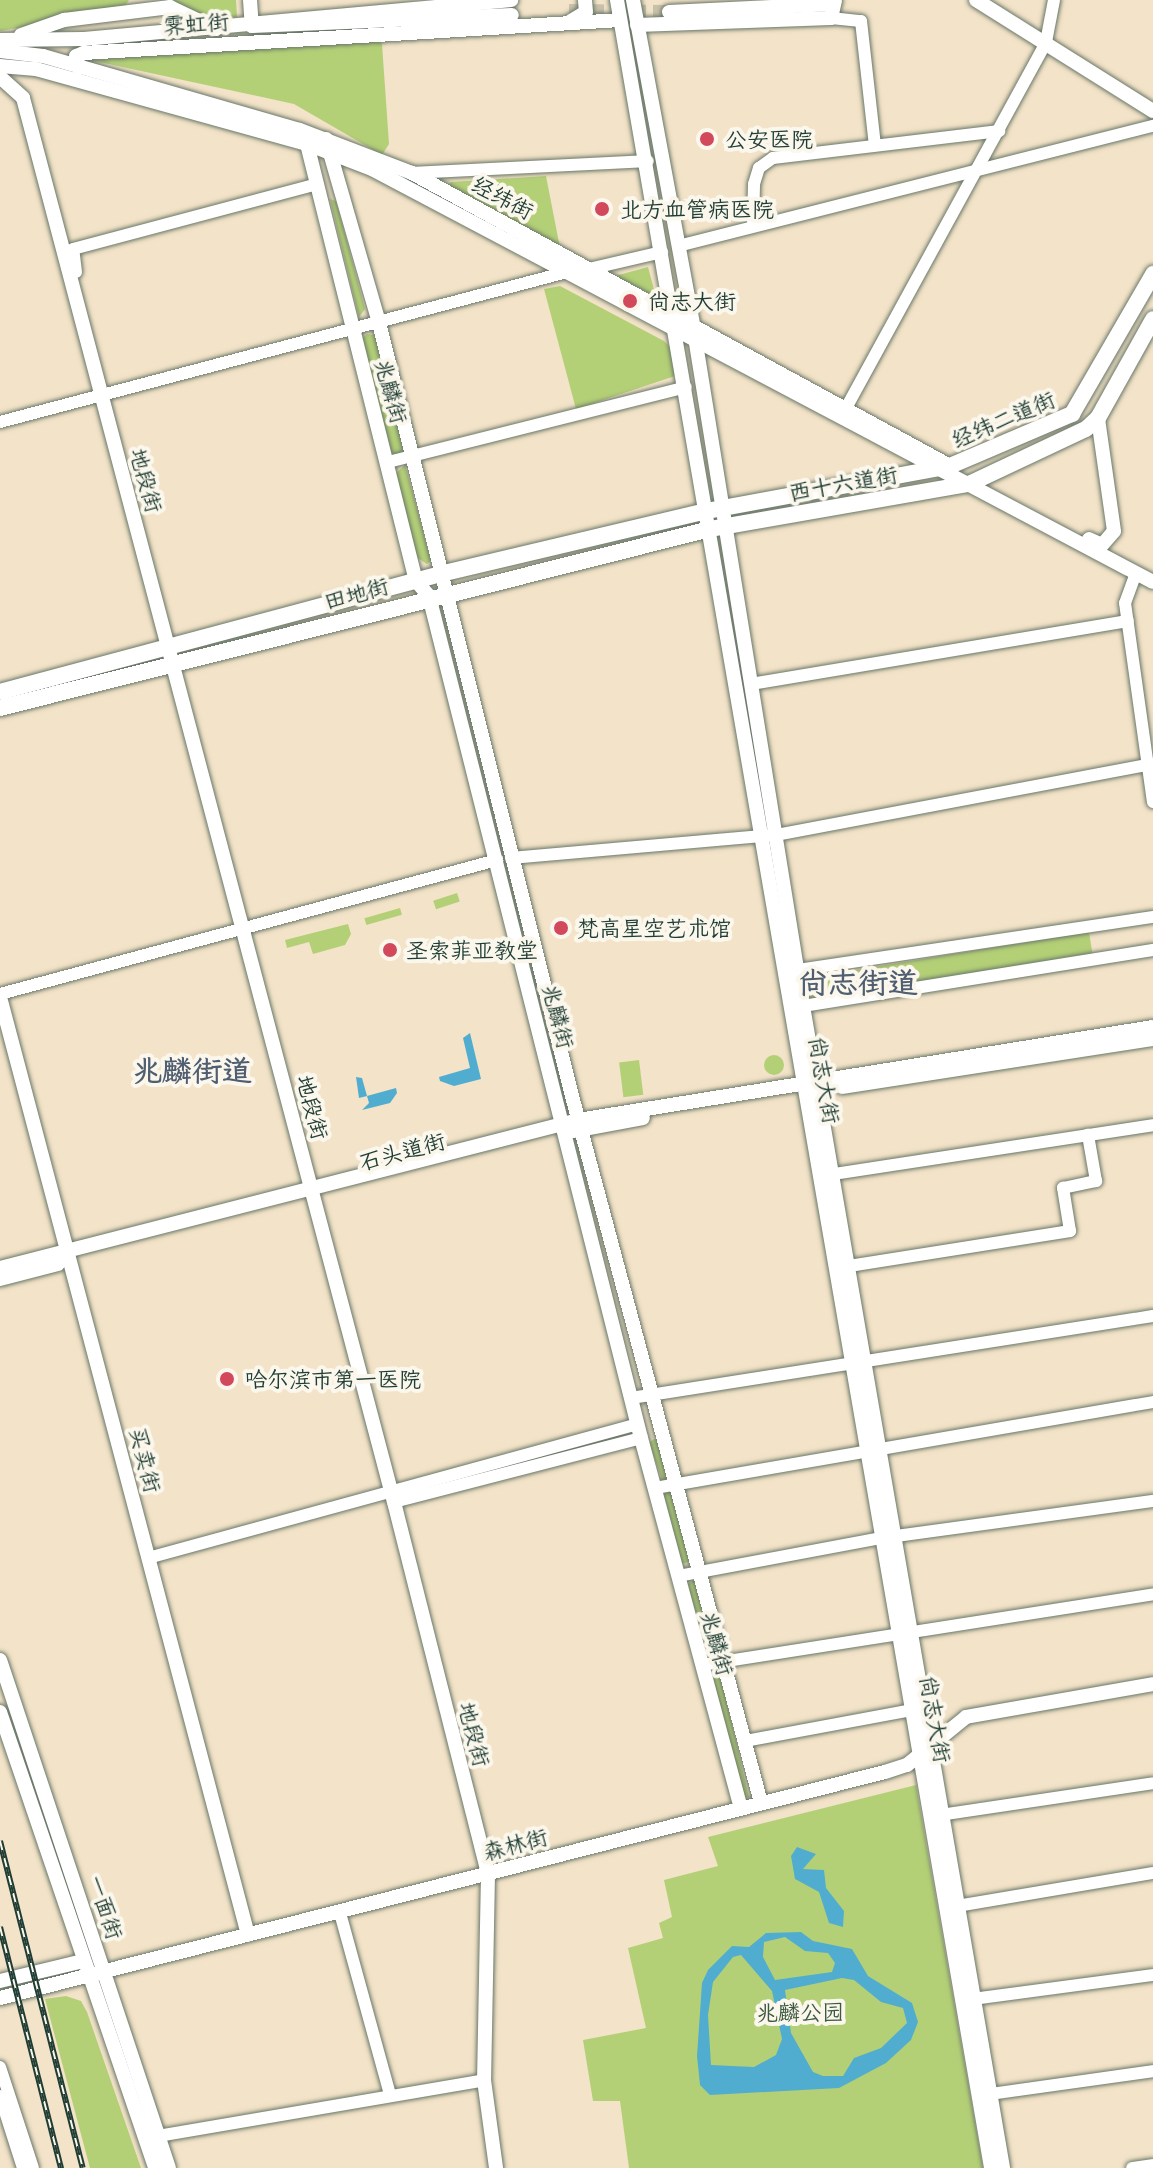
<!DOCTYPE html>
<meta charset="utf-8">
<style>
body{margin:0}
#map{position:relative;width:1153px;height:2168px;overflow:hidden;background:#f3e3c8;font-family:Mali,"LXGW WenKai TC",sans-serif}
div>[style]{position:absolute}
.green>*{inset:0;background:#b4d077;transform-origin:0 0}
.round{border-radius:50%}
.water>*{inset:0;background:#51adcf}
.major-tunnel>*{height:14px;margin-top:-7px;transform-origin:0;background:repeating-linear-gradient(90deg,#c9c2aa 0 14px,transparent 0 21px)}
.roads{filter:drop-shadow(0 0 2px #697768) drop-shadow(0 0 2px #697768)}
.minor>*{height:12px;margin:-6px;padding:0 6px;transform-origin:6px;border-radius:6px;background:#fff}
.major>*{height:14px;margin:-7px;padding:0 7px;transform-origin:7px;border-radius:7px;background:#fff}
.highway>*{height:16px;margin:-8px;padding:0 8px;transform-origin:8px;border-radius:8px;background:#fff}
.rail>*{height:6px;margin-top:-3px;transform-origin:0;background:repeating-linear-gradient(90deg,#fbf7ec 0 9px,#1f3d34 0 18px);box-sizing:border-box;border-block:2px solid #1f3d34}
.dots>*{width:22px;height:22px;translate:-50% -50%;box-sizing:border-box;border:4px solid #fbf7ec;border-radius:50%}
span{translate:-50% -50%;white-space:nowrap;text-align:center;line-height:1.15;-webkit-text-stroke:8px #fbf7ec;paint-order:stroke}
.street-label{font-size:22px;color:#1f3d34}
.poi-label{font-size:22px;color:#1f3d34}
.left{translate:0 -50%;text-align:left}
.park-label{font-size:22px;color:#3d5a41}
.district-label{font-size:30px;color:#4f5e70;font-weight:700}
</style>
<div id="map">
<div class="green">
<div style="clip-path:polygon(0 0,129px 0,123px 9px,0 31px)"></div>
<div style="clip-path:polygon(163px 0,236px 0,237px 17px,211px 18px,190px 9px,160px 10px)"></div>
<div style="clip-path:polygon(377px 38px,382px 44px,389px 144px,382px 155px,294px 104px,90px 60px)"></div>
<div style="clip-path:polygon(546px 176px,561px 253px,448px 185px,451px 182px)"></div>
<div style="clip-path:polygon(330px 199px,336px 201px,365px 309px,359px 317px)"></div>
<div style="clip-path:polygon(648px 267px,656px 297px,615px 276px)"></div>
<div style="clip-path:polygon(560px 286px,664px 341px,674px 351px,675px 376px,576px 409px,544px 289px)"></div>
<div style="clip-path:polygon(367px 334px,375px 335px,404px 449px,398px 455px,389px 451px,361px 339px)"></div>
<div style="clip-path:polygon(405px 465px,431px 561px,427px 564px,416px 557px,395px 474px)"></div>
<div style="left:457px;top:893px;width:9px;height:25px;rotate:72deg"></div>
<div style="left:400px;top:908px;width:7px;height:37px;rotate:74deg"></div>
<div style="clip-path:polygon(348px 924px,351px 934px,345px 945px,313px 954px,309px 942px,287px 948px,285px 940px)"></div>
<div style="clip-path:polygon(1089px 932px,1093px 957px,868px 991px,875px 983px,867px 971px,829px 978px,833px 999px,811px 998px,813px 977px)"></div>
<div class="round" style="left:764px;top:1055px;width:20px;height:20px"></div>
<div style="left:639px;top:1060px;width:35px;height:20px;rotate:83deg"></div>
<div style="clip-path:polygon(654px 1439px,659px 1440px,670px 1475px,663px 1482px,649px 1443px)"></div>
<div style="left:670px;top:1488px;width:76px;height:11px;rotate:73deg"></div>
<div style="clip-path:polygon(694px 1580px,716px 1655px,712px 1657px,704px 1655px,686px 1586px)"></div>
<div style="clip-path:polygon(709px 1674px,720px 1674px,749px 1797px,742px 1797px)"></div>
<div style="clip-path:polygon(916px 1785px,983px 2168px,629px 2168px,620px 2101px,593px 2101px,583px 2040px,646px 2028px,628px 1948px,663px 1938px,659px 1923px,672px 1917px,664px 1880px,718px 1866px,708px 1837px)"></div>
<div style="clip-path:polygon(66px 1996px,81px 2001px,87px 2012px,141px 2168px,90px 2168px,45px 1999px)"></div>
</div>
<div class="water">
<div style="clip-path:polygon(470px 1033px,481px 1079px,454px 1086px,440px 1081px,439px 1077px,470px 1068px,463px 1038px)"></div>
<div style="clip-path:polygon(356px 1077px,362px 1078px,367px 1096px,396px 1088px,397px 1093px,390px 1103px,362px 1110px,369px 1103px,367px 1096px,359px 1098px)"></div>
<div style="clip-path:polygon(797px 1847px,816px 1854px,803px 1869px,824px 1870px,826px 1888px,844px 1911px,843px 1927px,829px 1923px,819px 1892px,795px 1879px,791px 1856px)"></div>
<div style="clip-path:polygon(evenodd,801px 1932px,813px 1941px,852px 1949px,868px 1976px,912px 2003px,918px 2022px,911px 2040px,886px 2063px,839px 2088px,710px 2095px,700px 2085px,697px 2056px,702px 1983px,708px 1970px,732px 1946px,749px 1947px,766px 1933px,801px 1932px,785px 1937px,805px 1951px,828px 1953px,835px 1963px,832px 1972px,775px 1980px,763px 1957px,764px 1942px,785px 1937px,801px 1932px,741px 1955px,772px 1991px,782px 2039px,776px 2055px,754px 2067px,711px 2065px,708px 2015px,713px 1982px,733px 1957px,741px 1955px,801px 1932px,842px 1978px,854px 1980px,881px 2002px,903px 2008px,907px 2023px,881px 2048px,854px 2058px,843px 2076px,823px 2076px,813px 2072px,791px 2033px,785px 1990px,842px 1978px)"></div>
</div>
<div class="major-tunnel">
<div style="left:569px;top:11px;width:100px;rotate:0.6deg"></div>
</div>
<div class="roads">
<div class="minor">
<div style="left:831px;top:18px;width:30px;rotate:6deg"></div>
<div style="left:861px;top:21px;width:125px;rotate:83.6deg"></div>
<div style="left:412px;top:173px;width:236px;rotate:-2.9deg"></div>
<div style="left:753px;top:226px;width:42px;rotate:-88.6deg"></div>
<div style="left:754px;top:184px;width:17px;rotate:-73deg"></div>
<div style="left:759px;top:168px;width:17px;rotate:-36deg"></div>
<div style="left:773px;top:158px;width:228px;rotate:-6.8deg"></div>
<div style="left:678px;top:246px;width:490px;rotate:-14.2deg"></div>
<div style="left:589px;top:269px;width:75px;rotate:-13.1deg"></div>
<div style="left:76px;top:272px;width:23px;rotate:-97deg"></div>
<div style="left:73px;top:249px;width:253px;rotate:-14.9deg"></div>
<div style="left:846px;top:408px;width:417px;rotate:-61.3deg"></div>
<div style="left:1046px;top:42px;width:43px;rotate:-79.2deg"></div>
<div style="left:0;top:422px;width:587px;rotate:-14.82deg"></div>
<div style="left:388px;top:462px;width:307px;rotate:-14.1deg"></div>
<div style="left:1136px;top:573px;width:32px;rotate:110deg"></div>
<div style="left:1125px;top:603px;width:201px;rotate:82deg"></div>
<div style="left:751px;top:684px;width:382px;rotate:-9.5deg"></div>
<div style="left:511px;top:858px;width:266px;rotate:-5deg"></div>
<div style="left:776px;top:835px;width:384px;rotate:-10.7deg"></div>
<div style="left:798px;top:970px;width:359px;rotate:-8.5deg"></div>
<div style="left:0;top:994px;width:515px;rotate:-15.09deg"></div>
<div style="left:803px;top:1006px;width:354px;rotate:-9.1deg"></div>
<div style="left:834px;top:1174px;width:323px;rotate:-8.7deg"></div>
<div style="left:849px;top:1266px;width:224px;rotate:-9deg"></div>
<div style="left:1070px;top:1231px;width:44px;rotate:-99.2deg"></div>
<div style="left:1063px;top:1188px;width:34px;rotate:-12deg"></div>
<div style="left:1096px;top:1181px;width:47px;rotate:-99.9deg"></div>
<div style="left:631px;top:1398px;width:528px;rotate:-8.93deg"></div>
<div style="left:655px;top:1488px;width:505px;rotate:-9.8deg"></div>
<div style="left:394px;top:1502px;width:255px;rotate:-14.5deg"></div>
<div style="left:148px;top:1558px;width:508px;rotate:-15.29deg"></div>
<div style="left:678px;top:1576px;width:208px;rotate:-10.6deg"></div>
<div style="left:882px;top:1538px;width:274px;rotate:-7.8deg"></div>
<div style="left:702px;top:1665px;width:457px;rotate:-8.9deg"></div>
<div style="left:745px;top:1741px;width:170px;rotate:-10.5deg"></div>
<div style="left:940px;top:1815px;width:215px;rotate:-8.5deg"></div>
<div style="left:957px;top:1906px;width:199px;rotate:-9.6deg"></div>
<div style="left:340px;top:1913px;width:189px;rotate:74.6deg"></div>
<div style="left:973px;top:1999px;width:182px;rotate:-7.6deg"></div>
<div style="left:0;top:2067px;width:106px;rotate:71.9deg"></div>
<div style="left:990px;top:2094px;width:165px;rotate:-8deg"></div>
<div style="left:0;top:2096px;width:76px;rotate:72.3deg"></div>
<div style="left:158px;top:2136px;width:331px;rotate:-9.7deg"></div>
<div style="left:1132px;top:2168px;width:21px;rotate:-8deg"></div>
</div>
<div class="major">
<div style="left:250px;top:0;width:26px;rotate:86deg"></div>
<div style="left:252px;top:26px;width:260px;rotate:-2.4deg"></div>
<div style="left:617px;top:0;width:2200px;rotate:80.21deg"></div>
<div style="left:633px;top:0;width:330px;rotate:79.5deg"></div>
<div style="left:693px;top:325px;width:690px;rotate:80.82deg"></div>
<div style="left:803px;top:1006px;width:1179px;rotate:80.23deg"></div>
<div style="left:976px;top:0;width:209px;rotate:32.1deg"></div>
<div style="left:669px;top:12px;width:164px;rotate:-2.8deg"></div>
<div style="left:571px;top:21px;width:17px;rotate:-31deg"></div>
<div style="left:586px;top:12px;width:12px;rotate:-95deg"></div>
<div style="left:637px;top:25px;width:194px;rotate:-2.1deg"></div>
<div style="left:831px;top:18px;width:18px;rotate:-77deg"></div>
<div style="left:21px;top:35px;width:46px;rotate:-19.2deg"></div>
<div style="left:64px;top:20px;width:107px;rotate:-7deg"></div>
<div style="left:170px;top:7px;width:51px;rotate:25.6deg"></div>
<div style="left:0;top:40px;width:84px;rotate:-0.7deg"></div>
<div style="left:84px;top:39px;width:429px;rotate:-5.2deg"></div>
<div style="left:0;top:51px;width:43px;rotate:6.6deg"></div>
<div style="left:43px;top:56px;width:267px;rotate:16.1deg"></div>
<div style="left:300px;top:130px;width:120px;rotate:21deg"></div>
<div style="left:412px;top:173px;width:613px;rotate:28.57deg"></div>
<div style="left:0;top:66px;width:36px;rotate:5deg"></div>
<div style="left:36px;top:69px;width:281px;rotate:15.5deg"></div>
<div style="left:307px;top:144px;width:70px;rotate:21deg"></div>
<div style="left:372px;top:169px;width:883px;rotate:27.87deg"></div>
<div style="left:79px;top:68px;width:12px;rotate:-104deg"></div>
<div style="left:76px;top:56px;width:9px;rotate:-21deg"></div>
<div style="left:84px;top:53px;width:537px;rotate:-3.52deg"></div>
<div style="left:0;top:77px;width:31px;rotate:42deg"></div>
<div style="left:23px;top:98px;width:1452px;rotate:75.2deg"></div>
<div style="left:394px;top:1502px;width:384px;rotate:75.8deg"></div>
<div style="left:488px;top:1874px;width:206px;rotate:91.1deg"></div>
<div style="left:484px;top:2080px;width:89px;rotate:82.2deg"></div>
<div style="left:326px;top:139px;width:191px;rotate:73.9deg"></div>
<div style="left:379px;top:323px;width:797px;rotate:75.98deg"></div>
<div style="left:572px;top:1096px;width:732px;rotate:75.03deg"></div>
<div style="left:307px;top:144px;width:450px;rotate:76deg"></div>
<div style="left:416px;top:581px;width:20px;rotate:49deg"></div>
<div style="left:429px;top:596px;width:868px;rotate:75.87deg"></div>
<div style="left:641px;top:1438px;width:383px;rotate:74.9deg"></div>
<div style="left:1089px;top:539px;width:14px;rotate:25deg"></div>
<div style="left:1102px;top:545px;width:18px;rotate:-49deg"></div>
<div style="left:1114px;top:531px;width:114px;rotate:-98.1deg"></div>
<div style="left:0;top:997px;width:970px;rotate:75.19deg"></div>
<div style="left:842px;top:1087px;width:315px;rotate:-8.8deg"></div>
<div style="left:573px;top:1131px;width:71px;rotate:-10.5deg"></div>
<div style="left:0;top:1268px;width:597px;rotate:-14.36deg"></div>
<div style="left:578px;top:1120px;width:582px;rotate:-9.19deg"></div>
<div style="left:0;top:1279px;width:60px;rotate:-14.5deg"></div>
<div style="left:0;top:1660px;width:535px;rotate:71.6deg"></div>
<div style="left:0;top:1712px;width:482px;rotate:71.2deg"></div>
<div style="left:0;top:1981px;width:85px;rotate:-13.5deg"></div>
<div style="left:0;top:1998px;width:913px;rotate:-14.33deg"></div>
<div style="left:885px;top:1772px;width:23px;rotate:-18deg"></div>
<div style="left:907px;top:1765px;width:76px;rotate:-39.1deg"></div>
<div style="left:966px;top:1717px;width:190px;rotate:-10deg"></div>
</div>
<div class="highway">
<div style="left:0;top:692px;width:456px;rotate:-15deg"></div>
<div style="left:440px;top:574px;width:274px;rotate:-13.3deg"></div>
<div style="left:707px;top:511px;width:247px;rotate:-10.5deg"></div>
<div style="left:950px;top:466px;width:133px;rotate:-23.1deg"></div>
<div style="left:1072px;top:414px;width:162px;rotate:-59.9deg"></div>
<div style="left:0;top:708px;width:732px;rotate:-14.15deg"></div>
<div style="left:710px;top:529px;width:263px;rotate:-9.9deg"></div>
<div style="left:969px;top:484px;width:129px;rotate:-25.2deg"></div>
<div style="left:1086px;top:429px;width:16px;rotate:-43deg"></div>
<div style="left:1098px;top:418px;width:113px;rotate:-60.9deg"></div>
</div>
</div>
<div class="rail">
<div style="left:0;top:1841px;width:337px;rotate:75.8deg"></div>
<div style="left:0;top:1927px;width:249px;rotate:75.8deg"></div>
</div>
<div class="dots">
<div style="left:707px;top:139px;background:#d1495b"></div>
<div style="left:602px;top:209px;background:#d1495b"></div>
<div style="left:630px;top:301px;background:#d1495b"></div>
<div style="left:561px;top:928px;background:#d1495b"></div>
<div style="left:390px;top:950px;background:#d1495b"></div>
<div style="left:227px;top:1379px;background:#d1495b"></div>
</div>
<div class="street-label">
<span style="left:196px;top:23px;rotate:-4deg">霁虹街</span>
<span style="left:503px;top:197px;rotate:28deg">经纬街</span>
<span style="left:392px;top:391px;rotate:75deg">兆麟街</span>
<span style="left:1003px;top:419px;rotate:-23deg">经纬二道街</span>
<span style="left:147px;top:480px;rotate:75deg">地段街</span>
<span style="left:843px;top:483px;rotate:-10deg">西十六道街</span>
<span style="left:356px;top:593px;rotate:-15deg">田地街</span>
<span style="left:559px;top:1016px;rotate:76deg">兆麟街</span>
<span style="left:825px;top:1080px;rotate:80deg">尚志大街</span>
<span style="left:313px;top:1107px;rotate:75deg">地段街</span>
<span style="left:402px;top:1151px;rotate:-15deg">石头道街</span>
<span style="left:146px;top:1460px;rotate:76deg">买卖街</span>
<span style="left:718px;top:1643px;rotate:75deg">兆麟街</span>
<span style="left:936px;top:1719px;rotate:80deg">尚志大街</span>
<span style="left:475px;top:1734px;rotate:76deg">地段街</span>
<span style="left:515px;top:1844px;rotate:-15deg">森林街</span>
<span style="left:106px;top:1907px;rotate:72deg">一面街</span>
</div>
<div class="poi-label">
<span class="left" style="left:725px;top:139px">公安医院</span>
<span class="left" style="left:620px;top:209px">北方血管病医院</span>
<span class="left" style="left:648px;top:301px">尚志大街</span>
<span class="left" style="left:577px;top:928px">梵高星空艺术馆</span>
<span class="left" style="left:406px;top:950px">圣索菲亚教堂</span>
<span class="left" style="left:245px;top:1379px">哈尔滨市第一医院</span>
</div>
<div class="park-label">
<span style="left:800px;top:2012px">兆麟公园</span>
</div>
<div class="district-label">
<span style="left:858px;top:981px">尚志街道</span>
<span style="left:192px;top:1069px">兆麟街道</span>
</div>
</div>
